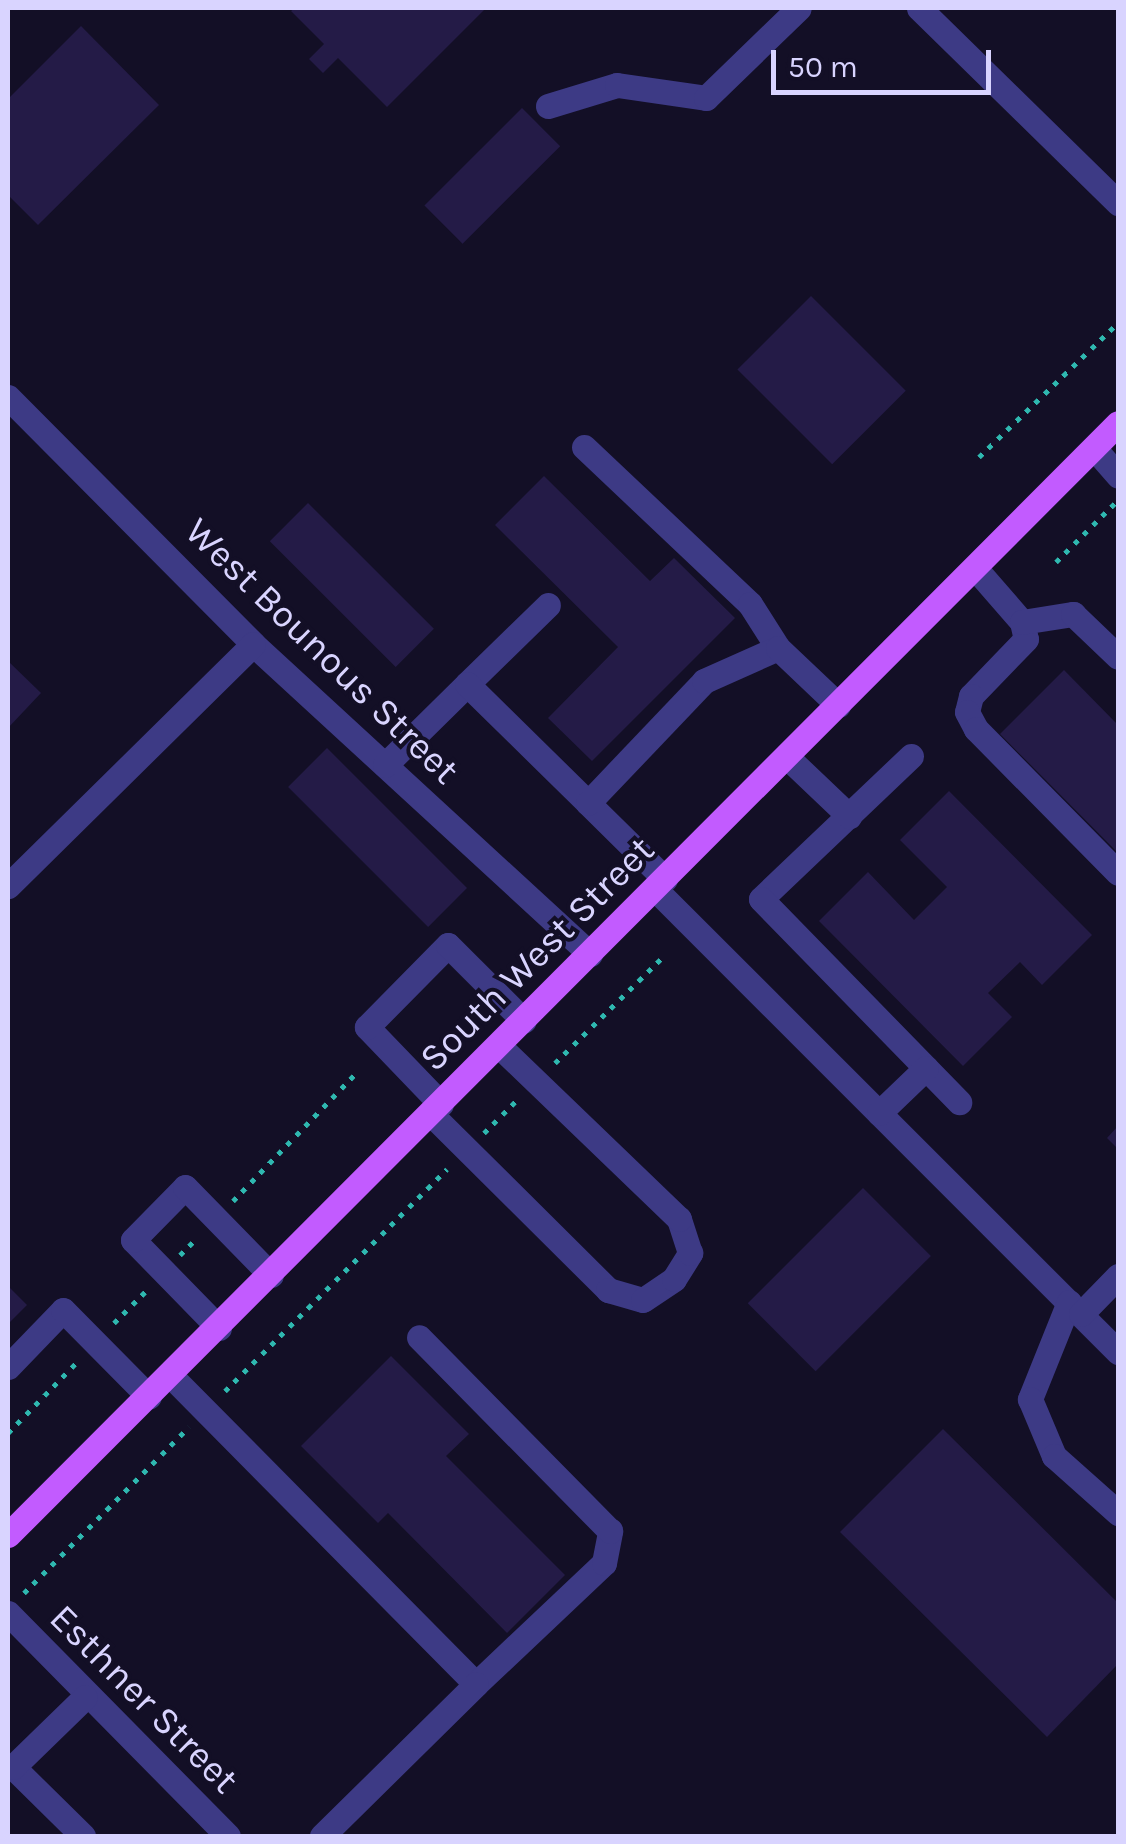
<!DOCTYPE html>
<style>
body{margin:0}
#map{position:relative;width:1126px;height:1844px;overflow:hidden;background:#130f26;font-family:Karla,sans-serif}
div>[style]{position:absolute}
.building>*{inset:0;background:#241b47;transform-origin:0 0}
.path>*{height:5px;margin-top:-2.5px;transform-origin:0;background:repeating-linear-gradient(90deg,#2fb8b0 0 5px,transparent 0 13px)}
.minor>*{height:25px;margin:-12.5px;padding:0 12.5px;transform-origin:12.5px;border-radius:12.5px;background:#3d3a85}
.major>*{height:25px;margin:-12.5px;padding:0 12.5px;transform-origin:12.5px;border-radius:12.5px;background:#c25bff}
span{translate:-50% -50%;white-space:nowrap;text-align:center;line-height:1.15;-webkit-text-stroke:8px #130f26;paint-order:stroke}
.street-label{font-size:38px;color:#d9d4ff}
.frame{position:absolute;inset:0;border:10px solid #d9d4ff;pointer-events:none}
.scale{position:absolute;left:771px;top:50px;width:220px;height:45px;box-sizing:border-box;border:5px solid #d9d4ff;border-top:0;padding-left:12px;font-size:30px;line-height:35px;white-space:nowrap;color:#d9d4ff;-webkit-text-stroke:8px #130f26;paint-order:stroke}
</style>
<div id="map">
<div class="building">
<div style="clip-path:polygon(295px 8px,486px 8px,387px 107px,338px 58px,323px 73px,309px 59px,324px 44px,291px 11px)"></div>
<div style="clip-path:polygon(81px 26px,159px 105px,38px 225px,8px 195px,8px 99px)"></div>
<div style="left:522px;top:108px;width:54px;height:138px;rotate:45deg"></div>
<div style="left:811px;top:296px;width:134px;height:104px;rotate:45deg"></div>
<div style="clip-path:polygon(544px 476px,650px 581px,674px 558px,735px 618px,592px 761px,548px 718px,618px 647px,495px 525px)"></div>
<div style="left:308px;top:503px;width:178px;height:54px;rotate:45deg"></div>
<div style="clip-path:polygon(8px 661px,41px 693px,8px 728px)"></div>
<div style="clip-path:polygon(1064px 670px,1118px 725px,1118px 853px,1000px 734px)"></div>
<div style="left:327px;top:748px;width:198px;height:55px;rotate:45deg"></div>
<div style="clip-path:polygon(949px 791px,1092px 935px,1042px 985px,1020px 962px,988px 993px,1012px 1017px,963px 1066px,819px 921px,868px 872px,914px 920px,947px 887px,900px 840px)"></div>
<div style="clip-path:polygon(1118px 1126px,1118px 1149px,1107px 1138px)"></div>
<div style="left:863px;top:1188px;width:96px;height:163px;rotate:45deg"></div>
<div style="clip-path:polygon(8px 1286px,27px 1305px,8px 1324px)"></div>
<div style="clip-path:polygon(391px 1356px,469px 1434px,446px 1456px,565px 1575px,507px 1633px,388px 1513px,378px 1523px,301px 1446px)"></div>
<div style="clip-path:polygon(943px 1429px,1118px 1603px,1118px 1664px,1047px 1737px,840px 1532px)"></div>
</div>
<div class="path">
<div style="left:979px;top:457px;width:193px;rotate:-44deg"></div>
<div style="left:1056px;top:562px;width:85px;rotate:-45deg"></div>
<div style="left:555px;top:1063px;width:153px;rotate:-44.5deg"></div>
<div style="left:484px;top:1133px;width:48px;rotate:-45deg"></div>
<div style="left:233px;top:1201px;width:179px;rotate:-46.1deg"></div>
<div style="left:180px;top:1255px;width:24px;rotate:-45deg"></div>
<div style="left:114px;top:1323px;width:44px;rotate:-45deg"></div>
<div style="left:225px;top:1391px;width:314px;rotate:-45deg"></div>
<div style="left:8px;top:1433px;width:102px;rotate:-45.8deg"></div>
<div style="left:24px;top:1593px;width:234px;rotate:-45.2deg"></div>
</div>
<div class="minor">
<div style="left:919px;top:8px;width:279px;rotate:44.4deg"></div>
<div style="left:548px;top:106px;width:72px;rotate:-16.9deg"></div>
<div style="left:617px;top:85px;width:90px;rotate:8.3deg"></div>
<div style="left:706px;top:98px;width:129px;rotate:-44.1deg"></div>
<div style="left:8px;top:397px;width:348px;rotate:45.2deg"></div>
<div style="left:253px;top:644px;width:458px;rotate:42.6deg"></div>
<div style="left:584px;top:447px;width:228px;rotate:43.4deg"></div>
<div style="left:750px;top:604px;width:52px;rotate:57.5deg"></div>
<div style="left:1094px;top:448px;width:37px;rotate:49deg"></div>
<div style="left:975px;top:568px;width:72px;rotate:49deg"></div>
<div style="left:1022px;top:622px;width:17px;rotate:77deg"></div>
<div style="left:1026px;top:639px;width:79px;rotate:134deg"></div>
<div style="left:971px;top:696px;width:16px;rotate:104deg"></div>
<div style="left:967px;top:712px;width:19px;rotate:62deg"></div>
<div style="left:976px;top:729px;width:202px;rotate:45.4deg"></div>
<div style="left:1022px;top:622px;width:52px;rotate:-8.9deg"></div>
<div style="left:1073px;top:614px;width:62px;rotate:43.7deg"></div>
<div style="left:467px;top:684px;width:113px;rotate:-44.3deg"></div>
<div style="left:911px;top:756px;width:207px;rotate:136.4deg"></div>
<div style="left:761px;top:899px;width:284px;rotate:45.7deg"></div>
<div style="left:787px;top:757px;width:86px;rotate:43.6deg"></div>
<div style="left:385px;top:765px;width:115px;rotate:-44.6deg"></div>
<div style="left:467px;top:684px;width:170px;rotate:44.5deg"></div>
<div style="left:665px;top:879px;width:108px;rotate:-135.4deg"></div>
<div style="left:588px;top:803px;width:168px;rotate:-46.4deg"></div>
<div style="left:704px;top:681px;width:81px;rotate:-24deg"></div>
<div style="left:778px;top:648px;width:83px;rotate:43.5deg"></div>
<div style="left:8px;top:886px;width:344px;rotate:-44.6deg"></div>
<div style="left:655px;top:889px;width:655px;rotate:45deg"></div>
<div style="left:441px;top:1104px;width:107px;rotate:-133.9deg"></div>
<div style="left:367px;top:1027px;width:115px;rotate:-45.4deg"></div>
<div style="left:448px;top:945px;width:107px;rotate:45deg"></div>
<div style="left:879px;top:1113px;width:65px;rotate:-43.8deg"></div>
<div style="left:431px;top:1114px;width:250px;rotate:44.8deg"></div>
<div style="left:608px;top:1290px;width:36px;rotate:16deg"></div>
<div style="left:643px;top:1300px;width:37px;rotate:-34deg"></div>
<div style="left:674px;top:1279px;width:31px;rotate:-58deg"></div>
<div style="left:690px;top:1253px;width:36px;rotate:-108deg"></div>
<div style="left:679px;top:1219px;width:250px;rotate:-136.1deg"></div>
<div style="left:1069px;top:1302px;width:105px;rotate:111.9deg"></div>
<div style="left:1030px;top:1399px;width:62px;rotate:67.2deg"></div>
<div style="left:1054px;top:1456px;width:86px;rotate:41.7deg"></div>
<div style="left:1081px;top:1314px;width:53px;rotate:-45.8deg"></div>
<div style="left:219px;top:1328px;width:123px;rotate:-134.3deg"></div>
<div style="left:133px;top:1240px;width:74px;rotate:-45.5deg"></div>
<div style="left:185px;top:1187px;width:123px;rotate:45.7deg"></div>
<div style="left:8px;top:1367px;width:79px;rotate:-46deg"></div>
<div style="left:63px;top:1310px;width:122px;rotate:45.3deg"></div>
<div style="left:171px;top:1376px;width:433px;rotate:45.3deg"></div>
<div style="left:476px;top:1684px;width:176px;rotate:-43.4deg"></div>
<div style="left:604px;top:1563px;width:33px;rotate:-79deg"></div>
<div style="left:610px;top:1531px;width:272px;rotate:-134.6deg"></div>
<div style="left:8px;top:1613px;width:313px;rotate:45.4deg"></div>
<div style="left:83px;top:1836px;width:98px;rotate:-135.4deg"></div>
<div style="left:13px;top:1767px;width:100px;rotate:-44.2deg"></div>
<div style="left:322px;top:1836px;width:216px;rotate:-44.6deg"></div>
</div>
<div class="major">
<div style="left:8px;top:1535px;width:1571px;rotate:-45.05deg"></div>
</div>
<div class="street-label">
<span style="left:322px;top:651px;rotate:44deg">West Bounous Street</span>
<span style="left:537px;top:954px;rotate:-45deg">South West Street</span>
<span style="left:144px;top:1699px;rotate:45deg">Esthner Street</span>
</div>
<div class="frame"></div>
<div class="scale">50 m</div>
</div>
